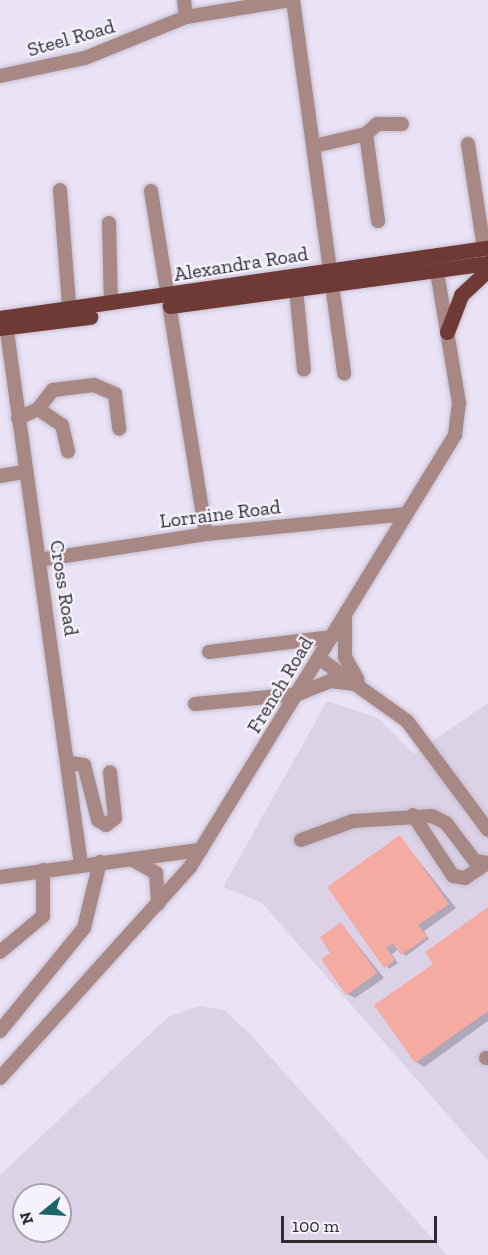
<!DOCTYPE html>
<style>
body{margin:0}
#map{position:relative;width:488px;height:1255px;overflow:hidden;background:#eae3f6;font-family:"Zilla Slab",serif}
div>[style]{position:absolute}
.industrial>*{inset:0;background:#dbd2e6}
.shadow>*{inset:0;background:#0003}
.building>*{inset:0;background:#f5aba2}
.roads{filter:drop-shadow(0 0 2px #c4becf) drop-shadow(0 0 2px #c4becf)}
.minor>*{height:14px;margin:-7px;padding:0 7px;transform-origin:7px;border-radius:7px;background:#a88884}
.major>*{height:15px;margin:-7.5px;padding:0 7.5px;transform-origin:7.5px;border-radius:7.5px;background:#6f3a35}
span{translate:-50% -50%;white-space:nowrap;text-align:center;line-height:1.15;-webkit-text-stroke:4.5px #f6f2fd;paint-order:stroke}
.street-label{font-size:20px;color:#2e2c32}
.north{position:absolute;left:12px;top:1183px;width:60px;height:60px;box-sizing:border-box;background:#f6f2fd;border:2px solid #a6a3ac;border-radius:50%;rotate:252deg;font-size:16px;font-weight:700;line-height:24px;text-align:center;color:#2e2c32}
.north::after{content:'';display:block;margin:auto;width:21px;height:27px;background:#196769;clip-path:polygon(50% 0,100% 100%,50% 72%,0 100%)}
.scale{position:absolute;left:281px;top:1216px;width:156px;height:27px;box-sizing:border-box;border:3px solid #2e2c32;border-top:0;padding-left:8px;font-size:18px;line-height:21px;white-space:nowrap;color:#2e2c32;-webkit-text-stroke:4px #f6f2fd;paint-order:stroke}
</style>
<div id="map">
<div class="industrial">
<div style="clip-path:polygon(327px 701px,378px 718px,414px 754px,488px 703px,488px 1161px,262px 903px,223px 887px)"></div>
<div style="clip-path:polygon(evenodd,199px 1006px,224px 1010px,250px 1034px,447px 1255px,0 1255px,0 1175px,168px 1017px,199px 1006px,24px 1195px,60px 1195px,60px 1231px,24px 1231px,24px 1195px)"></div>
</div>
<div class="shadow">
<div style="clip-path:polygon(400px 837px,456px 908px,424px 931px,429px 939px,406px 956px,399px 949px,392px 954px,398px 963px,389px 969px,329px 887px)"></div>
<div style="clip-path:polygon(488px 909px,488px 1021px,424px 1067px,416px 1062px,435px 964px)"></div>
<div style="clip-path:polygon(341px 924px,384px 978px,355px 998px,347px 994px,332px 953px)"></div>
</div>
<div class="building">
<div style="clip-path:polygon(400px 835px,449px 904px,418px 925px,427px 937px,401px 955px,393px 943px,386px 948px,395px 960px,384px 968px,327px 887px)"></div>
<div style="clip-path:polygon(488px 907px,488px 1011px,415px 1063px,374px 1005px,433px 964px,425px 952px)"></div>
<div style="clip-path:polygon(341px 922px,377px 973px,346px 995px,321px 959px,330px 953px,320px 937px)"></div>
</div>
<div class="roads">
<div class="minor">
<div style="left:184px;top:0;width:17px;rotate:83deg"></div>
<div style="left:293px;top:0;width:377px;rotate:82.2deg"></div>
<div style="left:0;top:76px;width:87px;rotate:-12deg"></div>
<div style="left:85px;top:58px;width:109px;rotate:-22.1deg"></div>
<div style="left:186px;top:17px;width:105px;rotate:-9.3deg"></div>
<div style="left:366px;top:134px;width:88px;rotate:82.1deg"></div>
<div style="left:468px;top:144px;width:105px;rotate:81.3deg"></div>
<div style="left:314px;top:146px;width:53px;rotate:-13deg"></div>
<div style="left:366px;top:134px;width:15px;rotate:-42deg"></div>
<div style="left:377px;top:124px;width:25px"></div>
<div style="left:60px;top:190px;width:127px;rotate:85.5deg"></div>
<div style="left:151px;top:191px;width:347px;rotate:80.9deg"></div>
<div style="left:109px;top:223px;width:80px;rotate:88.6deg"></div>
<div style="left:296px;top:289px;width:81px;rotate:84.4deg"></div>
<div style="left:5px;top:317px;width:553px;rotate:82.1deg"></div>
<div style="left:38px;top:409px;width:29px;rotate:34deg"></div>
<div style="left:62px;top:425px;width:27px;rotate:77deg"></div>
<div style="left:18px;top:418px;width:22px;rotate:-24deg"></div>
<div style="left:38px;top:409px;width:24px;rotate:-52deg"></div>
<div style="left:53px;top:390px;width:41px;rotate:-7deg"></div>
<div style="left:94px;top:385px;width:23px;rotate:23deg"></div>
<div style="left:115px;top:394px;width:35px;rotate:83deg"></div>
<div style="left:0;top:476px;width:27px;rotate:-10deg"></div>
<div style="left:39px;top:560px;width:169px;rotate:-8.8deg"></div>
<div style="left:206px;top:534px;width:201px;rotate:-5.7deg"></div>
<div style="left:345px;top:619px;width:38px;rotate:90deg"></div>
<div style="left:345px;top:657px;width:26px;rotate:61deg"></div>
<div style="left:209px;top:652px;width:124px;rotate:-7deg"></div>
<div style="left:320px;top:659px;width:107px;rotate:35.5deg"></div>
<div style="left:407px;top:721px;width:136px;rotate:53.4deg"></div>
<div style="left:195px;top:704px;width:103px;rotate:-5.5deg"></div>
<div style="left:298px;top:694px;width:35px;rotate:-22deg"></div>
<div style="left:330px;top:681px;width:24px;rotate:7deg"></div>
<div style="left:70px;top:763px;width:14px;rotate:8deg"></div>
<div style="left:84px;top:765px;width:57px;rotate:75.7deg"></div>
<div style="left:98px;top:820px;width:9px;rotate:32deg"></div>
<div style="left:106px;top:825px;width:11px;rotate:-38deg"></div>
<div style="left:115px;top:818px;width:46px;rotate:-96.2deg"></div>
<div style="left:413px;top:815px;width:73px;rotate:56.7deg"></div>
<div style="left:453px;top:876px;width:12px;rotate:9deg"></div>
<div style="left:465px;top:878px;width:25px;rotate:-34deg"></div>
<div style="left:301px;top:840px;width:55px;rotate:-20.1deg"></div>
<div style="left:353px;top:821px;width:79px;rotate:-3.6deg"></div>
<div style="left:432px;top:816px;width:16px;rotate:27deg"></div>
<div style="left:446px;top:823px;width:48px;rotate:52.7deg"></div>
<div style="left:475px;top:861px;width:13px;rotate:9deg"></div>
<div style="left:131px;top:859px;width:29px;rotate:29deg"></div>
<div style="left:156px;top:873px;width:31px;rotate:86deg"></div>
<div style="left:0;top:877px;width:203px;rotate:-7.7deg"></div>
<div style="left:0;top:952px;width:56px;rotate:-39.9deg"></div>
<div style="left:43px;top:916px;width:46px;rotate:-90deg"></div>
<div style="left:0;top:1031px;width:133px;rotate:-50.8deg"></div>
<div style="left:84px;top:928px;width:68px;rotate:-76.4deg"></div>
<div style="left:486px;top:1058px;width:2px"></div>
<div style="left:0;top:1078px;width:284px;rotate:-48deg"></div>
<div style="left:190px;top:867px;width:507px;rotate:-58.47deg"></div>
<div style="left:455px;top:435px;width:32px;rotate:-83deg"></div>
<div style="left:459px;top:403px;width:146px;rotate:-99.5deg"></div>
</div>
<div class="major">
<div style="left:170px;top:306px;width:321px;rotate:-7.7deg"></div>
<div style="left:0;top:318px;width:493px;rotate:-8.2deg"></div>
<div style="left:0;top:328px;width:91px;rotate:-7deg"></div>
<div style="left:447px;top:332px;width:40px;rotate:-69deg"></div>
<div style="left:461px;top:295px;width:37px;rotate:-43deg"></div>
</div>
</div>
<div class="street-label">
<span style="left:71px;top:38px;rotate:-16deg">Steel Road</span>
<span style="left:241px;top:264px;rotate:-9deg">Alexandra Road</span>
<span style="left:220px;top:514px;rotate:-7deg">Lorraine Road</span>
<span style="left:64px;top:588px;rotate:81deg">Cross Road</span>
<span style="left:280px;top:685px;rotate:-59deg">French Road</span>
</div>
<div class="north">N</div>
<div class="scale">100 m</div>
</div>
